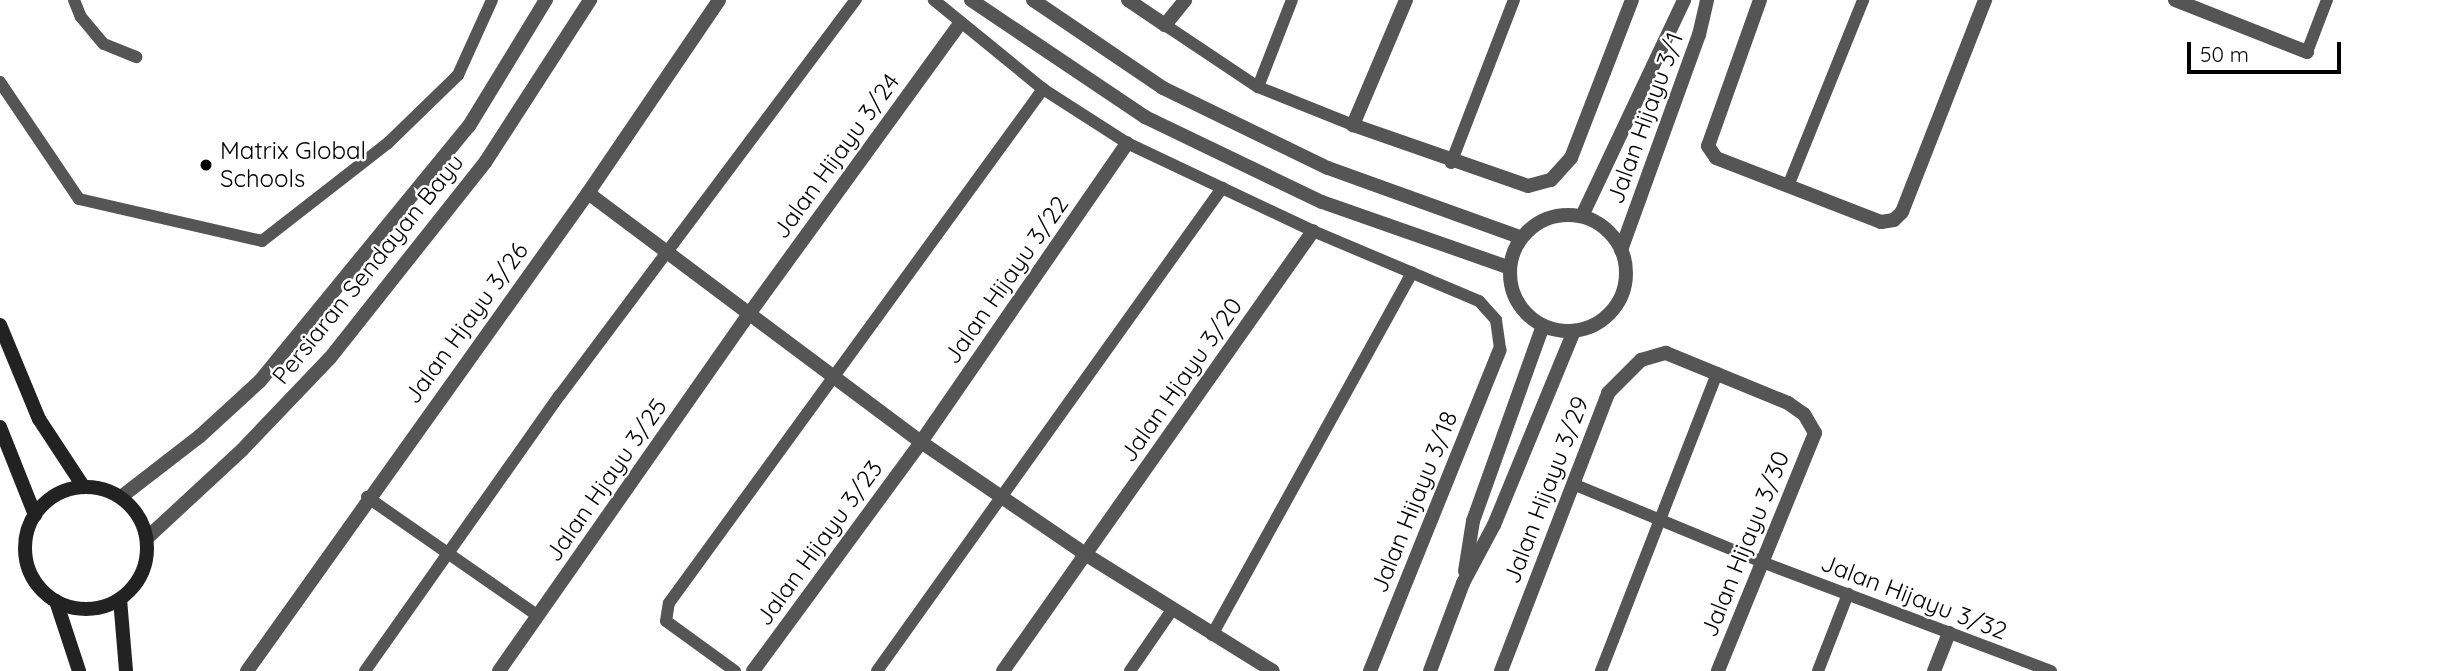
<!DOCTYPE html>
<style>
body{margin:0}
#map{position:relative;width:2442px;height:671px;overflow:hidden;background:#fff;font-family:Quicksand,sans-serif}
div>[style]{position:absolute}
.service>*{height:12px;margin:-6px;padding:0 6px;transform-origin:6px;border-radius:6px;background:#555}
.minor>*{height:14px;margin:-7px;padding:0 7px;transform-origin:7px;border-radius:7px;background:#555}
.minor>.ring{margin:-7px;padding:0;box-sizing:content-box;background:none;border:14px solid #555;border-radius:50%}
.tertiary>*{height:14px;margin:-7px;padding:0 7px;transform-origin:7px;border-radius:7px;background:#555}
.secondary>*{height:14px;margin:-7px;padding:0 7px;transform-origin:7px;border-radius:7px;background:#222}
.secondary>.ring{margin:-7px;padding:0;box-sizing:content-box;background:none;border:14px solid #222;border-radius:50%}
.dots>*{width:19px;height:19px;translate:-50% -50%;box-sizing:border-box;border:4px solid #fff;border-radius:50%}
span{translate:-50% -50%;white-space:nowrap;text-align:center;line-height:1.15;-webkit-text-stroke:5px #fff;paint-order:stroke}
.street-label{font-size:24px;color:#000}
.poi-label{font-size:24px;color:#000}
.left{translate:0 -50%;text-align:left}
.scale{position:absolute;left:2187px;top:42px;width:154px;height:32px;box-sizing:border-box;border:4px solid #000;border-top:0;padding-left:9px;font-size:21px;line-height:24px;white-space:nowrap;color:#000;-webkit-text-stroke:5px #fff;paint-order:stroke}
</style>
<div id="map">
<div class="service">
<div style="left:74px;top:0;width:18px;rotate:68deg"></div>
<div style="left:81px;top:17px;width:35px;rotate:50deg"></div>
<div style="left:104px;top:44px;width:35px;rotate:22deg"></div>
<div style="left:1165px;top:25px;width:112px;rotate:33.7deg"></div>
<div style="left:1258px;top:87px;width:102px;rotate:21.8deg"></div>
<div style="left:2307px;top:52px;width:56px;rotate:-69deg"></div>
<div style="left:0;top:82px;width:141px;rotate:56deg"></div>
<div style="left:79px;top:199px;width:188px;rotate:12.9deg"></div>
<div style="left:262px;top:241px;width:160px;rotate:-37.9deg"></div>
<div style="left:388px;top:143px;width:98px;rotate:-44.2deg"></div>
<div style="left:458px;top:75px;width:82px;rotate:-65.6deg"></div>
<div style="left:1258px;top:87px;width:93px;rotate:-68.7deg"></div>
<div style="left:1043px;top:89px;width:100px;rotate:32.7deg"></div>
<div style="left:1127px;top:143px;width:206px;rotate:25.3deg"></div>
<div style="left:1313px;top:231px;width:180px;rotate:22.9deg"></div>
<div style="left:1479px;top:301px;width:25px;rotate:48deg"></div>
<div style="left:1496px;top:320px;width:30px;rotate:82deg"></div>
<div style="left:1451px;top:163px;width:175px;rotate:-68.9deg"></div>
<div style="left:1788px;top:186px;width:201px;rotate:-68deg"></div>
<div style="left:1573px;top:484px;width:204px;rotate:22.4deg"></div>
<div style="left:1762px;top:562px;width:309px;rotate:20.7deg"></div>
<div style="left:367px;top:497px;width:208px;rotate:34.8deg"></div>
<div style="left:1212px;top:635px;width:414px;rotate:-61.1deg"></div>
<div style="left:365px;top:671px;width:338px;rotate:-54.8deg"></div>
<div style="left:560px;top:395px;width:494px;rotate:-53.2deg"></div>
<div style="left:735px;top:671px;width:85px;rotate:-144.1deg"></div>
<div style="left:666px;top:621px;width:18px;rotate:-81deg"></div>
<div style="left:669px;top:603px;width:636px;rotate:-53.96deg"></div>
<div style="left:1043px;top:89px;width:141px;rotate:-140.8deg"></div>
<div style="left:877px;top:671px;width:594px;rotate:-54.46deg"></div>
<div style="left:1130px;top:671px;width:74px;rotate:-55.5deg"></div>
<div style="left:1601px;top:671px;width:320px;rotate:-68.7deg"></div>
<div style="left:1818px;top:671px;width:83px;rotate:-68.7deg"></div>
</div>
<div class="minor">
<div style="left:971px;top:0;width:210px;rotate:33.9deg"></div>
<div style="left:1145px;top:117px;width:196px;rotate:25.7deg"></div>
<div style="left:1322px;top:202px;width:199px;rotate:19.3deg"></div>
<div style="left:1033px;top:0;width:157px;rotate:34.1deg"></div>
<div style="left:1163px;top:88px;width:183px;rotate:25.9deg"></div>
<div style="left:1328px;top:168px;width:204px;rotate:19.8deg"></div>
<div style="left:1128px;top:0;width:45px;rotate:34deg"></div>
<div style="left:1165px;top:25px;width:32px;rotate:-51deg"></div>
<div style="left:1406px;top:0;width:136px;rotate:113deg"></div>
<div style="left:1353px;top:125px;width:185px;rotate:19.2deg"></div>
<div style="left:1528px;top:186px;width:24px;rotate:-15deg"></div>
<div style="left:1551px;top:180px;width:30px;rotate:-48deg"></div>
<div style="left:1571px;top:158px;width:169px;rotate:-68.9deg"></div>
<div style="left:1760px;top:0;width:155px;rotate:109.6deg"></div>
<div style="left:1708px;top:146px;width:14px;rotate:56deg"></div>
<div style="left:1716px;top:158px;width:177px;rotate:21.2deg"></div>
<div style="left:1881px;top:222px;width:13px;rotate:-9deg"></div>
<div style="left:1894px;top:220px;width:11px;rotate:-45deg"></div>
<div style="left:1902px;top:212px;width:228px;rotate:-68.6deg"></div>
<div style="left:2175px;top:0;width:142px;rotate:21.5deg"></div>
<div style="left:588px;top:193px;width:416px;rotate:36.8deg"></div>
<div style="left:921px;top:442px;width:199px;rotate:34.3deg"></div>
<div style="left:1085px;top:554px;width:221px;rotate:31.9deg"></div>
<div class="ring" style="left:1510px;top:215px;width:102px;height:102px"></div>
<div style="left:1582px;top:216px;width:239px;rotate:-64.7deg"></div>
<div style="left:1621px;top:250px;width:229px;rotate:-70.1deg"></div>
<div style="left:1699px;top:35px;width:36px;rotate:-77deg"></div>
<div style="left:1465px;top:571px;width:51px;rotate:-80.9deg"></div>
<div style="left:1473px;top:521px;width:207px;rotate:-70.3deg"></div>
<div style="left:247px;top:671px;width:587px;rotate:-54.5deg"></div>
<div style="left:588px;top:193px;width:233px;rotate:-55.8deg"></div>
<div style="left:499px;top:671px;width:436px;rotate:-55deg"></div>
<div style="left:749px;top:314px;width:357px;rotate:-54deg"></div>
<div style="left:753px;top:671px;width:284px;rotate:-53.7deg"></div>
<div style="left:921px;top:442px;width:363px;rotate:-55.4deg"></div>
<div style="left:1003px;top:671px;width:538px;rotate:-54.83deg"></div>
<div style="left:1370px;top:671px;width:346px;rotate:-68deg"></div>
<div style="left:1430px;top:671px;width:94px;rotate:-69.4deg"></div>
<div style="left:1463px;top:583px;width:66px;rotate:-61.9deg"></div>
<div style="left:1494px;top:525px;width:210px;rotate:-67.6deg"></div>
<div style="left:1501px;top:671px;width:298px;rotate:-68.9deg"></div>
<div style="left:1608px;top:393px;width:47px;rotate:-45deg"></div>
<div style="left:1641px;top:360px;width:26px;rotate:-16deg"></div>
<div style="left:1666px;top:353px;width:132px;rotate:22.3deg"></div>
<div style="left:1788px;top:403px;width:19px;rotate:35deg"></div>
<div style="left:1804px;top:414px;width:22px;rotate:60deg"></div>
<div style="left:1815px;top:433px;width:257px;rotate:112.2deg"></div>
<div style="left:1934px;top:671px;width:41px;rotate:-68.5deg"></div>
</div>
<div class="tertiary">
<div style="left:121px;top:497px;width:100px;rotate:-37.7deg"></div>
<div style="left:200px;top:436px;width:81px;rotate:-42.5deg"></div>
<div style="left:260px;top:381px;width:330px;rotate:-50.7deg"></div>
<div style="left:469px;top:126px;width:148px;rotate:-58.6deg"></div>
<div style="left:147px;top:538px;width:129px;rotate:-42.8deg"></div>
<div style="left:242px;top:450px;width:127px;rotate:-46.3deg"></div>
<div style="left:330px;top:358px;width:251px;rotate:-51.6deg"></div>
<div style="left:486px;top:161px;width:192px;rotate:-57.1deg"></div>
</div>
<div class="secondary">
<div style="left:0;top:325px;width:102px;rotate:67.5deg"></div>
<div style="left:39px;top:419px;width:80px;rotate:56.7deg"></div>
<div style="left:0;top:427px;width:95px;rotate:68.3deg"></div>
<div class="ring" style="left:25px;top:487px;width:108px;height:108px"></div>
<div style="left:120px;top:599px;width:72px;rotate:85.2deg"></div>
<div style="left:56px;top:601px;width:74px;rotate:71.8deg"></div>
</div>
<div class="dots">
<div style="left:206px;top:165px;background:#000"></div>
</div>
<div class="street-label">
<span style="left:1645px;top:118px;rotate:-70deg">Jalan Hijayu 3/1</span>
<span style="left:836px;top:156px;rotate:-54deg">Jalan Hijayu 3/24</span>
<span style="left:368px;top:269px;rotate:-51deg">Persiaran Sendayan Bayu</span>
<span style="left:1006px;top:280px;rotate:-55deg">Jalan Hijayu 3/22</span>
<span style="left:466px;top:323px;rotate:-54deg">Jalan Hjayu 3/26</span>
<span style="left:1181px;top:380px;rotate:-55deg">Jalan Hjayu 3/20</span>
<span style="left:606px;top:480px;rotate:-55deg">Jalan Hjayu 3/25</span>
<span style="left:1546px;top:490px;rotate:-69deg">Jalan Hijayu 3/29</span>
<span style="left:1414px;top:502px;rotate:-68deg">Jalan Hijayu 3/18</span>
<span style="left:819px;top:543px;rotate:-54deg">Jalan Hijayu 3/23</span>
<span style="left:1745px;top:544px;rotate:-68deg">Jalan Hijayu 3/30</span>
<span style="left:1914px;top:597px;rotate:21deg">Jalan Hijayu 3/32</span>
</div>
<div class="poi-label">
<span class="left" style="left:220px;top:165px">Matrix Global<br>Schools</span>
</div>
<div class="scale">50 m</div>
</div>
